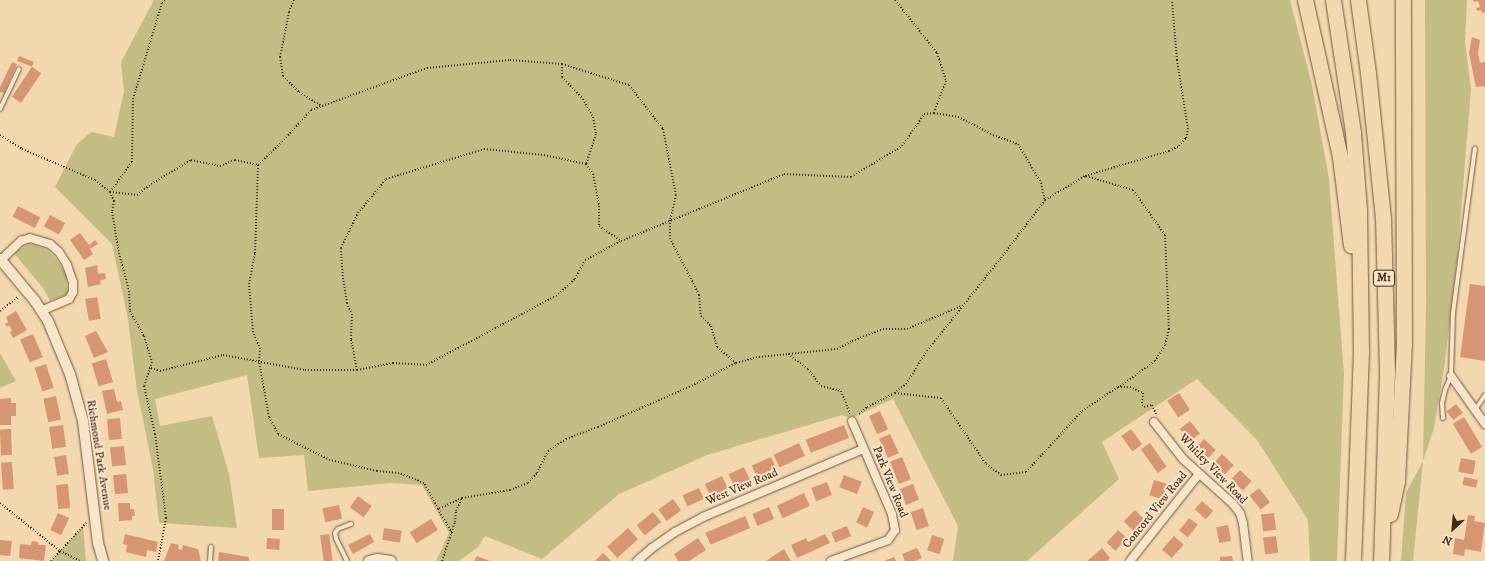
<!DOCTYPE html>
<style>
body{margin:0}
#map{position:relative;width:1485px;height:561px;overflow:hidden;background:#f3d7ae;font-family:"IM FELL DW Pica",serif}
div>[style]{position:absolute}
.green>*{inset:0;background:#c3bc85}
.building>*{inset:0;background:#d69673;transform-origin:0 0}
.path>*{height:2px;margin-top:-1px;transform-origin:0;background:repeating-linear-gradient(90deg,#452a1c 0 1px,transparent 0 3px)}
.roads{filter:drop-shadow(0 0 1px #705540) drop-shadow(0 0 1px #705540)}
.service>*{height:4px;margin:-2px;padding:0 2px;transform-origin:2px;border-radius:2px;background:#f7e5ca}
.minor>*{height:8px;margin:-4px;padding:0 4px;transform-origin:4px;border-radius:4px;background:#f7e5ca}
.tertiary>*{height:10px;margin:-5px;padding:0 5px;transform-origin:5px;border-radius:5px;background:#f7e5ca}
.motorway>*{height:15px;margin:-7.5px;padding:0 7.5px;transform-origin:7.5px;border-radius:7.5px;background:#f3d7ae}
span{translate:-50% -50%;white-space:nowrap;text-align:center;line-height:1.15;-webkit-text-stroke:4px #f7e5ca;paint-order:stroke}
.shield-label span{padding:1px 3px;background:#f7e5ca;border:1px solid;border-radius:3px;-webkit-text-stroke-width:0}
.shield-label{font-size:11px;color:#452a1c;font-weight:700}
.street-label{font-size:12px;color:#452a1c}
.north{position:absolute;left:1433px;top:509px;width:40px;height:40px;-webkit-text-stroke:3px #f7e5ca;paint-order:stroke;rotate:206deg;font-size:11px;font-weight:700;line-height:16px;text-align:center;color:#452a1c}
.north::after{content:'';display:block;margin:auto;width:14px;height:18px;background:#452a1c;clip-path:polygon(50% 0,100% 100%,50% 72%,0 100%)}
</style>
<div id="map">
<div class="green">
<div style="clip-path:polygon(154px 0,1290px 0,1312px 85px,1329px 179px,1344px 374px,1337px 561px,1310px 561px,1308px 520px,1257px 440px,1197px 379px,1102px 442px,1119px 479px,1027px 561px,953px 561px,958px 526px,893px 399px,856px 416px,847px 417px,842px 415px,707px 455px,619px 494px,542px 559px,485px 536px,478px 547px,459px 561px,436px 561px,449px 533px,422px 485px,390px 483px,308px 491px,304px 455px,259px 458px,247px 375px,155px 399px,160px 426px,212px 416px,229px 474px,237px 528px,159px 523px,153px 469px,137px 391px,128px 319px,112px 244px,55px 187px,77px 144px,91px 132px,114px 137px,124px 91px,121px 62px)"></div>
<div style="clip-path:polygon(1425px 0,1467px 0,1465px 42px,1471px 90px,1457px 260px,1444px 369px,1434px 428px,1423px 461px,1413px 561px,1401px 561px,1406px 493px,1423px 461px,1426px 305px)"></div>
<div style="clip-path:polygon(28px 244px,36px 245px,48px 250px,57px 260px,66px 274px,68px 293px,65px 295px,50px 301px,43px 288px,14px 253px)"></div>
<div style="clip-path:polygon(0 353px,16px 381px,0 388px)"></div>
<div style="clip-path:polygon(83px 526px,86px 561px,51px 561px)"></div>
</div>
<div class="building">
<div style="clip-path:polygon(1473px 0,1485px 0,1485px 12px,1482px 13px,1481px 10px,1477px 11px,1476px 8px,1480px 7px,1478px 1px,1474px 2px)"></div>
<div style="clip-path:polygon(1472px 37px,1480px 40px,1478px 53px,1480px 63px,1485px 62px,1485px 86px,1476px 87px,1469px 53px)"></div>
<div style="left:19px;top:56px;width:16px;height:5px;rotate:22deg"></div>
<div style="clip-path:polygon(12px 62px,17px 64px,4px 93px,0 92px,0 87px)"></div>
<div style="left:32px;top:67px;width:11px;height:36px;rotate:34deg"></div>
<div style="left:18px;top:206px;width:25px;height:12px;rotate:27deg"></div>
<div style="left:50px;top:215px;width:17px;height:13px;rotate:28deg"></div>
<div style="clip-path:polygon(80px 233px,89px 245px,95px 240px,98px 244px,90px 249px,93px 254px,84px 260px,70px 240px)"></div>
<div style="clip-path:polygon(97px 265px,98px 274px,105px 273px,106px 279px,100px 280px,101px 284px,88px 287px,85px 268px)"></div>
<div style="clip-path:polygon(1470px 284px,1485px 286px,1485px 361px,1460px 357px)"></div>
<div style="left:97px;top:297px;width:22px;height:12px;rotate:80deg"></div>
<div style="clip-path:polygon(16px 311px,27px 330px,13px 338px,10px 332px,12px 331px,9px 325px,7px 327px,5px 324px,8px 322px,6px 317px)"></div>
<div style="clip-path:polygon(96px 331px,108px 352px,94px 358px,85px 336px)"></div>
<div style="left:33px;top:334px;width:25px;height:14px;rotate:67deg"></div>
<div style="left:106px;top:359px;width:24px;height:15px;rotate:73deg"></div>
<div style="left:46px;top:364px;width:25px;height:12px;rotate:72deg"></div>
<div style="clip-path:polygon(114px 389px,117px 402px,121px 401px,123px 410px,107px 414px,102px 391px)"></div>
<div style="left:1179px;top:393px;width:20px;height:14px;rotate:57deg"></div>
<div style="left:56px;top:396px;width:24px;height:13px;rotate:78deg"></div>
<div style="clip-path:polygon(11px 398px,11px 403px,16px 403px,16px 416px,11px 416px,11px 425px,0 425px,0 399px)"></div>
<div style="left:1456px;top:404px;width:11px;height:12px;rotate:52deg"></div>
<div style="left:880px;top:411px;width:20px;height:12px;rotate:66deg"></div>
<div style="left:1464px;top:417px;width:35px;height:13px;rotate:59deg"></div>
<div style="left:120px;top:418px;width:21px;height:13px;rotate:85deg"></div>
<div style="left:1190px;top:421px;width:16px;height:13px;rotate:52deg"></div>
<div style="left:63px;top:425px;width:22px;height:14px;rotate:82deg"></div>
<div style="left:844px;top:425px;width:14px;height:41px;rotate:69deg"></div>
<div style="left:11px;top:429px;width:26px;height:11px;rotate:88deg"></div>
<div style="left:1131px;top:429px;width:19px;height:12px;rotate:54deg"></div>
<div style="left:890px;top:434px;width:21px;height:12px;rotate:65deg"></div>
<div style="left:1204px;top:439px;width:16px;height:11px;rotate:43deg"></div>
<div style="left:799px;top:443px;width:14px;height:28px;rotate:65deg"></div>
<div style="left:1150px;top:443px;width:29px;height:11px;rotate:55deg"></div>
<div style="left:124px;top:446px;width:19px;height:14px;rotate:84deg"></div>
<div style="left:1222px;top:454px;width:16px;height:13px;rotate:43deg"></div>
<div style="left:66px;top:455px;width:19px;height:12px;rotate:81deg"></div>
<div style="left:771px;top:457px;width:12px;height:21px;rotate:66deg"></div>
<div style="left:902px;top:457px;width:24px;height:13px;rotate:68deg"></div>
<div style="left:1461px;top:458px;width:15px;height:14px;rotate:11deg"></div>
<div style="left:12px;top:462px;width:27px;height:11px;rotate:86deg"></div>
<div style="left:744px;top:467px;width:14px;height:17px;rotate:65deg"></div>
<div style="left:1240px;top:470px;width:16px;height:13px;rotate:43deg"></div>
<div style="left:126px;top:474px;width:19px;height:13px;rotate:84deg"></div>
<div style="left:844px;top:475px;width:19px;height:13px;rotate:21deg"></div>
<div style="left:722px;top:476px;width:14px;height:19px;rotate:65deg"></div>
<div style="left:1464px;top:477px;width:14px;height:8px;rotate:12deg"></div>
<div style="left:1154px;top:480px;width:14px;height:16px;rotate:17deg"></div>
<div style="left:827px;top:482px;width:14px;height:17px;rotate:69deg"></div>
<div style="left:68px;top:484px;width:24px;height:12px;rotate:85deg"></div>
<div style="left:913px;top:484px;width:17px;height:14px;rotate:69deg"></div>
<div style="left:699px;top:488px;width:12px;height:18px;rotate:66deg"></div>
<div style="left:1259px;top:488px;width:18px;height:12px;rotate:52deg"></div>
<div style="left:804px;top:493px;width:14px;height:30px;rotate:65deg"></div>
<div style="left:358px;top:496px;width:17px;height:14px;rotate:36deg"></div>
<div style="left:673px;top:499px;width:14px;height:18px;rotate:54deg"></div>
<div style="left:1202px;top:501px;width:15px;height:11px;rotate:42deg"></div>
<div style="clip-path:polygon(118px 503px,130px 503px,130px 509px,134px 509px,135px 516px,132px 516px,132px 520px,119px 521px)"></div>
<div style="left:339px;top:505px;width:14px;height:17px;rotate:78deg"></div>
<div style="left:769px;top:507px;width:13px;height:18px;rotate:67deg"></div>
<div style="left:863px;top:507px;width:12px;height:17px;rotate:24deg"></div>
<div style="left:923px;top:508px;width:19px;height:13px;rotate:72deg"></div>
<div style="left:272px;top:509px;width:12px;height:21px"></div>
<div style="left:1135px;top:510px;width:14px;height:16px;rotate:45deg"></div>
<div style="left:653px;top:512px;width:13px;height:21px;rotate:51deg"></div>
<div style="left:58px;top:513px;width:12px;height:19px;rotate:24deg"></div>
<div style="left:1274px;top:513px;width:17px;height:13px;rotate:83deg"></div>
<div style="clip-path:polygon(1468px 515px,1475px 516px,1474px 521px,1485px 523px,1481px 552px,1465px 549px,1464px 556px,1453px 554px,1455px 538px,1464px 540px)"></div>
<div style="left:745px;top:516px;width:13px;height:43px;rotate:67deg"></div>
<div style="left:1189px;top:518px;width:11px;height:16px;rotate:38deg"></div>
<div style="left:431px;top:519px;width:13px;height:25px;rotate:58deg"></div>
<div style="left:1228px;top:525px;width:16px;height:12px;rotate:79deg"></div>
<div style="left:847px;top:526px;width:11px;height:17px;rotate:68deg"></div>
<div style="left:384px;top:528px;width:18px;height:12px;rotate:9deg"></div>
<div style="left:628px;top:528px;width:15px;height:28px;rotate:48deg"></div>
<div style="left:1118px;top:530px;width:12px;height:17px;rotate:42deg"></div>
<div style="clip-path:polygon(125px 534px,158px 542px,156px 552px,147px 550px,146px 557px,126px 552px,127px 545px,123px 544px)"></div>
<div style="left:329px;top:534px;width:27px;height:9px;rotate:82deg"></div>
<div style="clip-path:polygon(370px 534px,374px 542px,353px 554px,348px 545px)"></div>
<div style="clip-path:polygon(825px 534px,830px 543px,797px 558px,791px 545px,806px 538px,808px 542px)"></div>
<div style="left:932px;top:535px;width:13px;height:16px;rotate:18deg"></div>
<div style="left:1174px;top:536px;width:13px;height:18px;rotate:42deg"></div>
<div style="left:1276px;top:536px;width:17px;height:13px;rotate:83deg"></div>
<div style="left:267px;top:538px;width:13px;height:11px;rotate:4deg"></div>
<div style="clip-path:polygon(698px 538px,706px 550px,689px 561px,678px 561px,674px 554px)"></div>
<div style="clip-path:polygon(0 540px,12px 541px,10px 556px,0 555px)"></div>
<div style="clip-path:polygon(32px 541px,38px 542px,38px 545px,46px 545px,44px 561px,19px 558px,20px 544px,31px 545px)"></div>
<div style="clip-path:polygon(171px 543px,179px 545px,178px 549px,182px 550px,183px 545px,198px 549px,201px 561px,164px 561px)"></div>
<div style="clip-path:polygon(917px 548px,922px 558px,915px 561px,905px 561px,902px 554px)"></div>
<div style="clip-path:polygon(1102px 548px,1110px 558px,1107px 561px,1087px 561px)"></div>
<div style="clip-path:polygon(784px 549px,791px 561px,766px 561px)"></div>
<div style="clip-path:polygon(219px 552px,249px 557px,249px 561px,218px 561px)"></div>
<div style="clip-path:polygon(603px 553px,611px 561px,595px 561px)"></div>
<div style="clip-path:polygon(477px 556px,490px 561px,474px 561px)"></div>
<div style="clip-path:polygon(1232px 556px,1233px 561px,1220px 561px,1220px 557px)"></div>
<div style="clip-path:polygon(894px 557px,896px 561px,884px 561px)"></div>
</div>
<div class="path">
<div style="left:294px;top:0;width:13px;rotate:113deg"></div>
<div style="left:289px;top:12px;width:46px;rotate:101.3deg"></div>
<div style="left:280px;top:57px;width:19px;rotate:81deg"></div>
<div style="left:283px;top:76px;width:23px;rotate:45deg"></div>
<div style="left:299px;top:92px;width:26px;rotate:32deg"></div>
<div style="left:895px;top:0;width:68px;rotate:51.6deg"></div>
<div style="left:937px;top:53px;width:29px;rotate:72deg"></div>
<div style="left:946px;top:81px;width:34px;rotate:111deg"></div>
<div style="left:562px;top:64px;width:13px;rotate:90deg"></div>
<div style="left:562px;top:77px;width:30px;rotate:46deg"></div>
<div style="left:583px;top:99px;width:21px;rotate:61deg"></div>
<div style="left:593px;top:117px;width:17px;rotate:80deg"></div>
<div style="left:596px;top:134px;width:32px;rotate:108deg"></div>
<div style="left:586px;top:164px;width:12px;rotate:55deg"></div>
<div style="left:593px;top:174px;width:33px;rotate:79deg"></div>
<div style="left:599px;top:206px;width:20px;rotate:90deg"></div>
<div style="left:599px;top:226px;width:27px;rotate:34deg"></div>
<div style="left:0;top:135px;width:26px;rotate:32deg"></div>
<div style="left:22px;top:149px;width:79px;rotate:23deg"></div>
<div style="left:95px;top:180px;width:19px;rotate:39deg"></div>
<div style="left:110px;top:192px;width:10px;rotate:66deg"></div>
<div style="left:114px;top:201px;width:11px;rotate:100deg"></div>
<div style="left:112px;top:212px;width:42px;rotate:80.3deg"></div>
<div style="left:119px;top:253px;width:39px;rotate:75deg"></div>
<div style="left:129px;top:291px;width:20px;rotate:87deg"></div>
<div style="left:130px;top:311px;width:29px;rotate:61deg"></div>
<div style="left:144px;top:336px;width:27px;rotate:73deg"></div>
<div style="left:152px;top:362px;width:25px;rotate:108deg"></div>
<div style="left:144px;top:386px;width:49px;rotate:77.1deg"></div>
<div style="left:155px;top:434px;width:85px;rotate:82.5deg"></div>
<div style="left:166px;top:518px;width:44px;rotate:100.5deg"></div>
<div style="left:1086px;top:176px;width:49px;rotate:16.6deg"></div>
<div style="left:1133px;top:190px;width:55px;rotate:54.6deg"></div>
<div style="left:1165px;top:235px;width:94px;rotate:87.6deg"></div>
<div style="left:1169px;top:329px;width:16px;rotate:104deg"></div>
<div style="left:1165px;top:345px;width:19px;rotate:122deg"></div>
<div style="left:1155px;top:361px;width:44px;rotate:144.2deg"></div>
<div style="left:110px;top:192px;width:37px;rotate:-54deg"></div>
<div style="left:132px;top:162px;width:63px;rotate:-89.1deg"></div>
<div style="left:133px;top:99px;width:100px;rotate:-73.2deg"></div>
<div style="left:162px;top:3px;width:4px;rotate:-45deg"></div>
<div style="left:110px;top:192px;width:27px;rotate:6deg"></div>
<div style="left:137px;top:195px;width:18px;rotate:-38deg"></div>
<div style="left:151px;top:184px;width:47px;rotate:-31deg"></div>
<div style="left:191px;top:160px;width:30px;rotate:12deg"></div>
<div style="left:220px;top:166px;width:16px;rotate:-22deg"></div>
<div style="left:235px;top:160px;width:24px;rotate:12deg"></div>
<div style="left:0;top:311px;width:23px;rotate:-38deg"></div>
<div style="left:788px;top:354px;width:25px;rotate:37deg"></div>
<div style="left:808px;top:369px;width:21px;rotate:53deg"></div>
<div style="left:821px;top:386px;width:21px;rotate:14deg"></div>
<div style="left:841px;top:391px;width:24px;rotate:68deg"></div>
<div style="left:151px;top:368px;width:9px;rotate:18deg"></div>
<div style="left:160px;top:371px;width:65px;rotate:-14.3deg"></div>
<div style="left:223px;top:355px;width:83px;rotate:10.4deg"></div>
<div style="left:305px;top:370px;width:52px"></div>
<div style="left:357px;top:370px;width:37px;rotate:-11deg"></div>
<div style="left:393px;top:363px;width:33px;rotate:3deg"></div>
<div style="left:426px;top:365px;width:147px;rotate:-28deg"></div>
<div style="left:556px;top:296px;width:25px;rotate:-42deg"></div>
<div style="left:575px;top:279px;width:21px;rotate:-62deg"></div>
<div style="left:585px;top:260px;width:41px;rotate:-27.8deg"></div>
<div style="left:621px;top:241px;width:176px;rotate:-22.3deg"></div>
<div style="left:784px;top:174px;width:67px;rotate:2.6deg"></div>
<div style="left:851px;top:177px;width:60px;rotate:-31.3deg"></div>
<div style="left:902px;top:146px;width:39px;rotate:-55deg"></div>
<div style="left:924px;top:114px;width:10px;rotate:-6deg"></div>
<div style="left:934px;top:113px;width:24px;rotate:9deg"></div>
<div style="left:958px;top:117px;width:39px;rotate:27deg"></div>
<div style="left:993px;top:135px;width:27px;rotate:20deg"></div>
<div style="left:1018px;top:144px;width:45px;rotate:59.5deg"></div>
<div style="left:1041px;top:183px;width:17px;rotate:77deg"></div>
<div style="left:357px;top:370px;width:32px;rotate:-101deg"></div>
<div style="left:351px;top:339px;width:24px;rotate:-88deg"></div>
<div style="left:352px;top:315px;width:13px;rotate:-113deg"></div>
<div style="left:347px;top:303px;width:24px;rotate:-99deg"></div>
<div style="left:343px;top:279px;width:31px;rotate:-94deg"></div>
<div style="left:341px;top:248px;width:39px;rotate:-64deg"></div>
<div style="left:358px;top:213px;width:44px;rotate:-50.5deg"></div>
<div style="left:386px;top:179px;width:102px;rotate:-17deg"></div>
<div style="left:484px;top:149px;width:60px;rotate:5.7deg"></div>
<div style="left:544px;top:155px;width:43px;rotate:12.1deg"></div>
<div style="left:895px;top:393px;width:46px;rotate:6.2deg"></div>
<div style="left:941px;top:398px;width:80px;rotate:55.7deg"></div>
<div style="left:986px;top:464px;width:19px;rotate:36deg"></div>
<div style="left:1001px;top:475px;width:25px;rotate:-7deg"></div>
<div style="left:1026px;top:472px;width:83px;rotate:-47.4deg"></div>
<div style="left:1082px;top:411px;width:43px;rotate:-33.7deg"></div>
<div style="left:1118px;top:387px;width:12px"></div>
<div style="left:1130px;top:387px;width:14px;rotate:25deg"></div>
<div style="left:1143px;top:393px;width:12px;rotate:95deg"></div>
<div style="left:1142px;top:405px;width:3px;rotate:45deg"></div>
<div style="left:1144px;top:407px;width:8px;rotate:-14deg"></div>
<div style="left:1152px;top:405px;width:10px;rotate:66deg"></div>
<div style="left:859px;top:414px;width:11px;rotate:-41deg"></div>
<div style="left:867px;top:407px;width:30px;rotate:-27deg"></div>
<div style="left:894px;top:393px;width:15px;rotate:-37deg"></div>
<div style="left:906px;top:384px;width:39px;rotate:-58deg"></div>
<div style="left:927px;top:351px;width:119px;rotate:-51.5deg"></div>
<div style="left:1001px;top:258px;width:73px;rotate:-52.8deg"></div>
<div style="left:1045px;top:200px;width:47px;rotate:-31deg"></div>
<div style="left:1085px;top:176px;width:88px;rotate:-16.6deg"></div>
<div style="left:1169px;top:151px;width:11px;rotate:-27deg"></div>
<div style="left:1179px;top:146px;width:11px;rotate:-49deg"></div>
<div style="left:1186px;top:138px;width:9px;rotate:-77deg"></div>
<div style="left:1188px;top:129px;width:70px;rotate:-99.1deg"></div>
<div style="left:1177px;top:60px;width:60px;rotate:-94.8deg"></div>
<div style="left:462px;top:498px;width:26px;rotate:155deg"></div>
<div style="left:438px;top:509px;width:30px;rotate:-118deg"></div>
<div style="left:424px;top:483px;width:27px;rotate:-158deg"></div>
<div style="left:399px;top:473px;width:22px;rotate:-175deg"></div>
<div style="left:377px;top:471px;width:48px;rotate:-166.8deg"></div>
<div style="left:330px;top:460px;width:58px;rotate:-153.4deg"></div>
<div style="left:278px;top:434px;width:19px;rotate:-118deg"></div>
<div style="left:269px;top:417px;width:57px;rotate:-100.1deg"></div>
<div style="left:259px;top:361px;width:12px;rotate:-85deg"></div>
<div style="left:260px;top:349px;width:18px;rotate:-112deg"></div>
<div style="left:253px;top:332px;width:48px;rotate:-94.8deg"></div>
<div style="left:249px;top:284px;width:32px;rotate:-79deg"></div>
<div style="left:255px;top:253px;width:88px;rotate:-88deg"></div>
<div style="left:258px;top:165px;width:33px;rotate:-44deg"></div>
<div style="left:282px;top:142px;width:43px;rotate:-47.8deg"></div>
<div style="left:311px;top:110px;width:123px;rotate:-19.9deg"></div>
<div style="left:427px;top:68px;width:83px;rotate:-5.5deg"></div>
<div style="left:510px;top:60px;width:52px;rotate:4.4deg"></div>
<div style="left:562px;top:64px;width:70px;rotate:17.4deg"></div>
<div style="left:629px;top:85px;width:56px;rotate:52.3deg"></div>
<div style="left:663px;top:129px;width:67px;rotate:78.9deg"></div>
<div style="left:676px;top:195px;width:26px;rotate:103deg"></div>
<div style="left:670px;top:220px;width:18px;rotate:90deg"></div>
<div style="left:670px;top:238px;width:64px;rotate:63deg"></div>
<div style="left:699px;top:295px;width:21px;rotate:85deg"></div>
<div style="left:701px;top:316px;width:14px;rotate:45deg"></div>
<div style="left:711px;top:326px;width:22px;rotate:74deg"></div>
<div style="left:717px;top:347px;width:25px;rotate:40deg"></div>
<div style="left:0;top:503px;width:77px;rotate:38.7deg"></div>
<div style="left:60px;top:551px;width:22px;rotate:27deg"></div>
<div style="left:438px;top:509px;width:28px;rotate:60deg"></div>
<div style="left:51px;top:561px;width:52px;rotate:-47.4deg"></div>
<div style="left:442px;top:561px;width:41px;rotate:-71.6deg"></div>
<div style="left:455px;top:522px;width:11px;rotate:-85deg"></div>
<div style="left:456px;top:511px;width:14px;rotate:-65deg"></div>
<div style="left:462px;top:498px;width:49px;rotate:-9.5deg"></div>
<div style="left:510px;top:490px;width:19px;rotate:-21deg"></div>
<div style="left:528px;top:483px;width:13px;rotate:-48deg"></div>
<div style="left:537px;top:473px;width:25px;rotate:-63deg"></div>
<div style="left:548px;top:451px;width:22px;rotate:-34deg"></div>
<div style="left:566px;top:439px;width:34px;rotate:-21deg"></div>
<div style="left:598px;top:427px;width:99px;rotate:-23.7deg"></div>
<div style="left:689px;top:387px;width:53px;rotate:-27.1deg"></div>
<div style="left:736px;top:363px;width:24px;rotate:-15deg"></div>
<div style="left:759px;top:357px;width:78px;rotate:-5.9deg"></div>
<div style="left:837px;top:349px;width:17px;rotate:-28deg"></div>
<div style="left:852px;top:341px;width:33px;rotate:-21deg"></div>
<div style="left:883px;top:329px;width:24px"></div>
<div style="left:907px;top:329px;width:59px;rotate:-23.1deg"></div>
</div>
<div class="roads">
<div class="service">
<div style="left:0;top:109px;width:44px;rotate:-64.6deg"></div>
<div style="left:1475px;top:410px;width:18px;rotate:-56deg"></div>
<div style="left:1443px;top:418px;width:15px;rotate:-94deg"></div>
<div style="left:1442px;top:403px;width:13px;rotate:-77deg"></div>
<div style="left:1445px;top:390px;width:15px;rotate:-67deg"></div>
<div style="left:1451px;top:376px;width:63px;rotate:-88.2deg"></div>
<div style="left:1453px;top:313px;width:166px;rotate:-82.4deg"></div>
<div style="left:210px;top:561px;width:14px;rotate:-86deg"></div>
<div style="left:347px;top:561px;width:25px;rotate:-116deg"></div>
<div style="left:336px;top:538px;width:5px;rotate:-101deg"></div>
<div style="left:335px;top:533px;width:5px;rotate:-53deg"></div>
<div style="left:338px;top:529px;width:14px;rotate:-21deg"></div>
</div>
<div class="minor">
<div style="left:1px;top:260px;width:28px;rotate:-44deg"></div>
<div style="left:21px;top:241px;width:9px;rotate:-18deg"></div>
<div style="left:30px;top:238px;width:21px;rotate:17deg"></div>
<div style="left:50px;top:244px;width:12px;rotate:42deg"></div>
<div style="left:59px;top:252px;width:15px;rotate:58deg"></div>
<div style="left:67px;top:265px;width:18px;rotate:71deg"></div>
<div style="left:73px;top:282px;width:10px;rotate:90deg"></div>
<div style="left:73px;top:292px;width:8px;rotate:120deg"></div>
<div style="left:69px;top:299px;width:30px;rotate:157deg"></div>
<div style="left:1451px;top:376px;width:59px;rotate:54.7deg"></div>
<div style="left:1154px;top:422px;width:47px;rotate:51.9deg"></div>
<div style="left:1183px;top:459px;width:67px;rotate:42deg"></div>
<div style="left:1233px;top:504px;width:11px;rotate:52deg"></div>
<div style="left:1240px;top:513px;width:10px;rotate:73deg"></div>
<div style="left:1243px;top:523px;width:38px;rotate:83deg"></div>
<div style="left:637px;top:561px;width:20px;rotate:-41deg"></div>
<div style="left:652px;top:548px;width:28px;rotate:-35deg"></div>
<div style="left:675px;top:532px;width:32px;rotate:-28deg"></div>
<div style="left:703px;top:517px;width:174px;rotate:-23deg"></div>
<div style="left:831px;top:561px;width:61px;rotate:-20.2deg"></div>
<div style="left:888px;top:540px;width:12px;rotate:-55deg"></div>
<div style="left:895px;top:530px;width:16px;rotate:-101deg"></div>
<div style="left:892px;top:514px;width:101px;rotate:-113.3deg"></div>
<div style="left:1130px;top:561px;width:111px;rotate:-51.6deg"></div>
</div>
<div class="tertiary">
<div style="left:0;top:259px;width:55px;rotate:50.2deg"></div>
<div style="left:35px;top:301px;width:24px;rotate:57deg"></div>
<div style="left:48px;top:321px;width:57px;rotate:67.5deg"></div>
<div style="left:70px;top:374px;width:49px;rotate:74.5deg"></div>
<div style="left:83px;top:421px;width:123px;rotate:83deg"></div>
<div style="left:98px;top:543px;width:19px;rotate:74deg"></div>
<div style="left:369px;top:561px;width:9px;rotate:-13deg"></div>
<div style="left:378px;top:559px;width:13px;rotate:9deg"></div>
</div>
<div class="motorway">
<div style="left:1305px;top:0;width:161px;rotate:77.4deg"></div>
<div style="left:1340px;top:157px;width:89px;rotate:82.9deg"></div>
<div style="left:1333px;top:0;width:134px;rotate:81.4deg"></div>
<div style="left:1353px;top:133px;width:77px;rotate:85.5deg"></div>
<div style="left:1359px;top:210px;width:142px;rotate:89.2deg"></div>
<div style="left:1361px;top:352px;width:209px;rotate:92.2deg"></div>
<div style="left:1358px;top:0;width:74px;rotate:82.2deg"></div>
<div style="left:1368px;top:73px;width:146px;rotate:84.1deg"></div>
<div style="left:1383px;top:218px;width:155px;rotate:88.5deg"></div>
<div style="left:1387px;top:373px;width:188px;rotate:91.8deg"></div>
<div style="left:1390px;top:514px;width:34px;rotate:-78deg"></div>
<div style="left:1397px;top:481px;width:138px;rotate:-87.1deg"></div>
<div style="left:1404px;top:343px;width:343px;rotate:-90.2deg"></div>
</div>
</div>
<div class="shield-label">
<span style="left:1384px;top:278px">M1</span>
</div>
<div class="street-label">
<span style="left:99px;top:455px;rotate:81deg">Richmond Park Avenue</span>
<span style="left:1213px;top:469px;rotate:46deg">Whitley View Road</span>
<span style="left:890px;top:482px;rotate:68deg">Park View Road</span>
<span style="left:742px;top:487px;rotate:-23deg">West View Road</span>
<span style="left:1155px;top:510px;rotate:-51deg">Concord View Road</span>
</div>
<div class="north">N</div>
</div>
